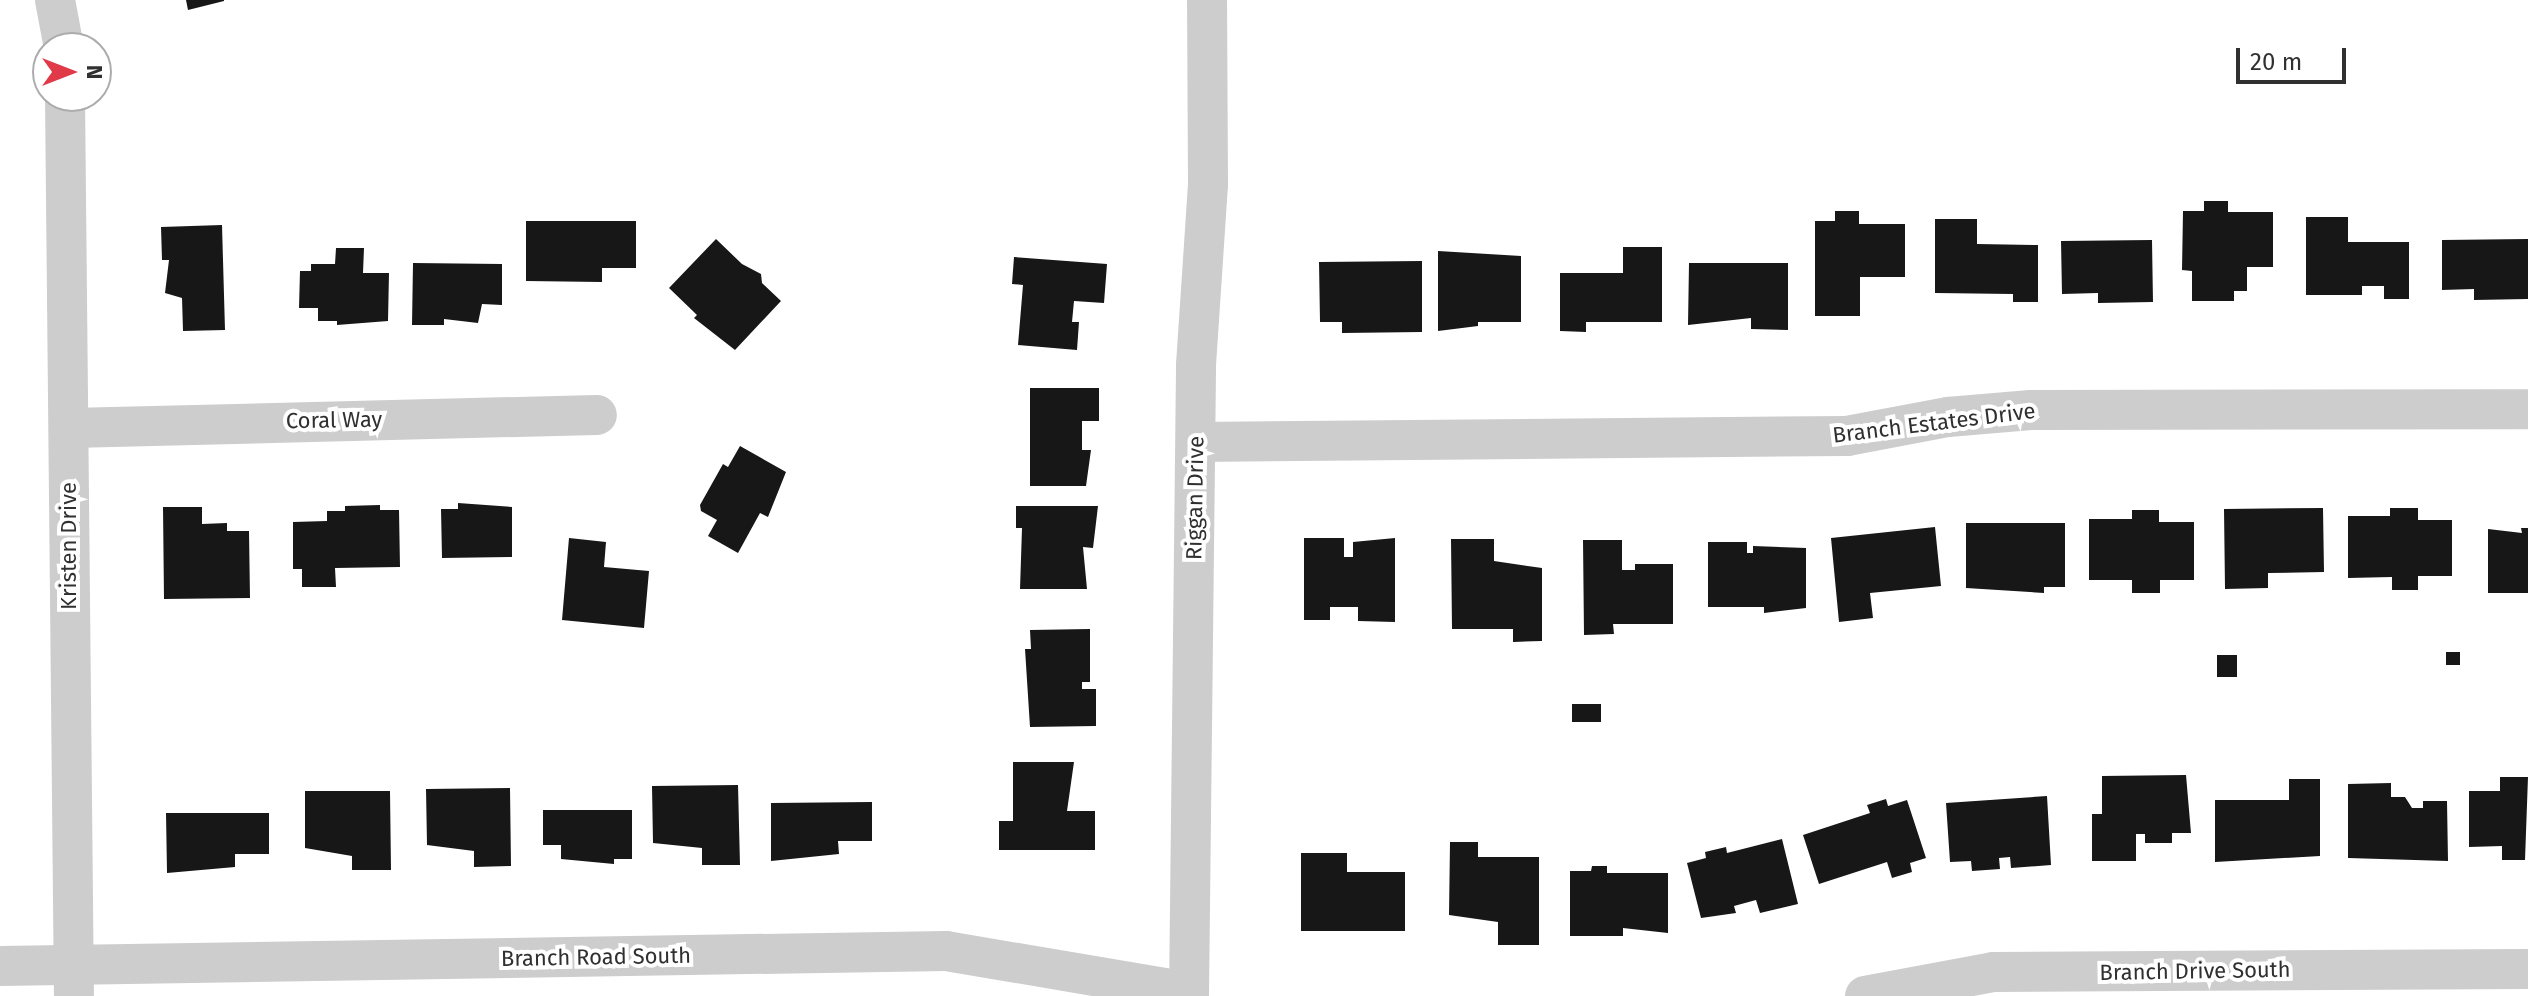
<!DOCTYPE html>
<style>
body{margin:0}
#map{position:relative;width:2528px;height:996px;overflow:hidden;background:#fff;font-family:"Fira Sans",sans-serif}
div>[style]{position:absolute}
.building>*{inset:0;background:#171717;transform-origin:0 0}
.minor>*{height:40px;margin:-20px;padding:0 20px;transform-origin:20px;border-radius:20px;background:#cdcdcd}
span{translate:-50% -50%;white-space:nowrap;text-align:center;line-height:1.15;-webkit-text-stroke:8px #fff;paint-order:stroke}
.street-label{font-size:22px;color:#303030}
.north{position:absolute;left:32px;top:32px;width:80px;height:80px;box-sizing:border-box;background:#fff;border:2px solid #acacac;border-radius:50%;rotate:90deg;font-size:22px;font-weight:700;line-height:32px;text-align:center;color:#303030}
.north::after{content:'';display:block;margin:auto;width:28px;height:36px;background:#e03948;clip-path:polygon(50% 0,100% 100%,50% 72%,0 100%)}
.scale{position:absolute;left:2236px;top:48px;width:110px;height:36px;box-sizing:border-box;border:4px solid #303030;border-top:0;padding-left:10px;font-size:24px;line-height:28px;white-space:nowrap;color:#303030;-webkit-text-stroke:6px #fff;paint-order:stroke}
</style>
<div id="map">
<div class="building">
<div style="clip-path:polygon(186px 0,224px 0,224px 1px,188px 10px)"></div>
<div style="clip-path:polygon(2204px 201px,2228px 201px,2228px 212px,2273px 212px,2273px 267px,2247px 267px,2247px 291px,2234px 291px,2234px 301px,2192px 301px,2192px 271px,2182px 270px,2183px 211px,2204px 211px)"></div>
<div style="clip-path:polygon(1835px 211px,1859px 211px,1859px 224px,1905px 224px,1905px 277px,1860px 277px,1860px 316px,1815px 316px,1815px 221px,1835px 221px)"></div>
<div style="clip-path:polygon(2306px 217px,2348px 217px,2348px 242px,2409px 242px,2409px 299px,2384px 299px,2384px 286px,2362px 286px,2362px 295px,2306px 295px)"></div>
<div style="clip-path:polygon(1935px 219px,1977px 219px,1977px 244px,2038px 245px,2038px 302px,2013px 302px,2013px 294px,1935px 293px)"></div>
<div style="clip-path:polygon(526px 221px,636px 221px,636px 268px,602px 268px,602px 282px,526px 281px)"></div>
<div style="clip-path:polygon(222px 225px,225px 330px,183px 331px,182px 298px,165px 293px,169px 260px,162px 260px,161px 227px)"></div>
<div style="clip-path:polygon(716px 239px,742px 264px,761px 274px,762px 283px,781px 301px,735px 350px,694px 318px,697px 315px,669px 288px)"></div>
<div style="clip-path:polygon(2528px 239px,2528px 299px,2474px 300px,2474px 289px,2442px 290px,2442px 240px)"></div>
<div style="clip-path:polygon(2152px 240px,2153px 302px,2098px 303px,2098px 293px,2062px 294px,2061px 241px)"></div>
<div style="clip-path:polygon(1623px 247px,1662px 247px,1662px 322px,1586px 322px,1586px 332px,1560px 331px,1560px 273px,1623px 273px)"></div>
<div style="clip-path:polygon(336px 248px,364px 248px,363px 273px,389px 273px,388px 321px,337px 325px,337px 321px,318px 321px,318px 308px,299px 308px,300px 271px,311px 271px,311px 264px,335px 264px)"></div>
<div style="clip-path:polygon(1438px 251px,1521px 256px,1521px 322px,1478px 322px,1478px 326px,1438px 331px)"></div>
<div style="clip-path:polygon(1014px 257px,1107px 264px,1104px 303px,1074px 301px,1072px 322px,1079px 322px,1077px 350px,1018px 345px,1023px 285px,1012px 284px)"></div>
<div style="clip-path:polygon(1422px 261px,1422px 332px,1342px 333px,1342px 322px,1320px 322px,1319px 262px)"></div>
<div style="clip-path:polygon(413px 263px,502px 264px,502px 305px,482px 304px,478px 323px,444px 319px,444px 325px,412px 325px)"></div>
<div style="clip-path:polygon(1689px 263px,1788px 263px,1788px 330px,1751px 329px,1751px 318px,1688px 325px)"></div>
<div style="clip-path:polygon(1030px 388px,1099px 388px,1099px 421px,1082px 421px,1082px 450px,1091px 450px,1086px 486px,1030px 486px)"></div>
<div style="clip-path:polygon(740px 446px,786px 472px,768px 517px,760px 513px,738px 553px,708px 536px,717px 520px,701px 511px,700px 505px,723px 464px,728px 467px)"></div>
<div style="clip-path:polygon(458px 503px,512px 507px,512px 557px,442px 558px,441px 509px,458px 509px)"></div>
<div style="clip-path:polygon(380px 505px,380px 510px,399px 510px,400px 567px,335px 568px,336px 587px,302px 587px,302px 569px,293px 569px,293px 522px,327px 521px,327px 511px,345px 511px,345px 506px)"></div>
<div style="clip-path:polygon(1016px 506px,1098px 506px,1093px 548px,1083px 547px,1087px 589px,1020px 589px,1022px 528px,1016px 528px)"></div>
<div style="clip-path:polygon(163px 507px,202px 507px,202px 524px,227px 523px,227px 531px,249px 531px,250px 598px,164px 599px)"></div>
<div style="clip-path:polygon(2323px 508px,2324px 572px,2268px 573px,2268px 588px,2225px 589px,2224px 509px)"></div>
<div style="clip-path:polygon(2390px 508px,2418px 508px,2418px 520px,2452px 520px,2452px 576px,2418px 576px,2418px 590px,2392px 590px,2392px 577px,2348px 578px,2348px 516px,2390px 516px)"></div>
<div style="clip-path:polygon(2132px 510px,2159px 510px,2159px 522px,2194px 522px,2194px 580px,2160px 580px,2160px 593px,2132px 593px,2132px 580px,2089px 580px,2089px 519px,2132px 519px)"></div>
<div style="clip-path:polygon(1966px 523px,2065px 523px,2065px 587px,2044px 587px,2044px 593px,1966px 588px)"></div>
<div style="clip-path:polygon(1935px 527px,1941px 586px,1870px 593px,1873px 618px,1839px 622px,1831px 538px)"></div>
<div style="clip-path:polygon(2521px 528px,2528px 528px,2528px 593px,2488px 593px,2488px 529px,2522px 533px)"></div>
<div style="clip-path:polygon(569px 538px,606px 542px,604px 567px,649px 571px,644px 628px,562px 620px)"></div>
<div style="clip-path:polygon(1304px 538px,1344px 538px,1344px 557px,1353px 557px,1353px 542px,1395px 538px,1395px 622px,1358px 621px,1358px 607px,1330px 607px,1330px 620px,1304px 620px)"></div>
<div style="clip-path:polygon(1451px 539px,1494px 539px,1494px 561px,1542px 568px,1542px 641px,1513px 642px,1513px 629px,1452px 629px)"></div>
<div style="clip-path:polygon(1583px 540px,1622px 540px,1622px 570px,1635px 570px,1635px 564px,1673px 564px,1673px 624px,1613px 624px,1614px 634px,1584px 635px)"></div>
<div style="clip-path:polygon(1708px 542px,1747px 542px,1747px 553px,1753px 553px,1753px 546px,1806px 548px,1806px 608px,1764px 613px,1764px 607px,1708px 607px)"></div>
<div style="clip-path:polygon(1090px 629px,1090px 682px,1082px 682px,1082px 689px,1096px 689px,1096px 726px,1030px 727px,1025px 649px,1031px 649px,1030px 630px)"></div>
<div style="left:2446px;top:652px;width:14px;height:13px"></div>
<div style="left:2217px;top:655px;width:20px;height:22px"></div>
<div style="left:1601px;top:704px;width:18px;height:29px;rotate:90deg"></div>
<div style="clip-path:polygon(1013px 762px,1074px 762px,1067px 811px,1095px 811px,1095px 850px,999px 850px,999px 821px,1013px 821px)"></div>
<div style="clip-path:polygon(2186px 775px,2191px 833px,2172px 833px,2172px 843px,2145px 843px,2145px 834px,2136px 834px,2136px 861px,2092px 861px,2092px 814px,2102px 814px,2102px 776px)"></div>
<div style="clip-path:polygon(2500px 777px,2528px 777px,2525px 860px,2502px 860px,2502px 846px,2469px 847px,2469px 791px,2500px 791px)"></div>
<div style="clip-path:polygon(2289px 779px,2320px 779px,2320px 856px,2215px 862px,2215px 800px,2289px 800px)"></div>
<div style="clip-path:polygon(2391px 783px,2391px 797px,2405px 797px,2412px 808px,2423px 808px,2423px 801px,2447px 801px,2448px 861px,2348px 858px,2348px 784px)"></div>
<div style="clip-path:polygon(738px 785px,740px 865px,702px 865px,702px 848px,653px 843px,652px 786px)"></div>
<div style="clip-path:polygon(510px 788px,511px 866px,474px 867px,474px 851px,427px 845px,426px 789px)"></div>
<div style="clip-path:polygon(305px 791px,390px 791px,391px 870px,352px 870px,352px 856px,305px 848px)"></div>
<div style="clip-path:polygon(2047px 796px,2051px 865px,2011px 868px,2010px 857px,1999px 858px,2000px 869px,1972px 871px,1971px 861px,1950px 862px,1946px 803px)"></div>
<div style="clip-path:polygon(1886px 799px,1888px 806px,1907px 800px,1926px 858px,1910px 863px,1912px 872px,1892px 878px,1887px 862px,1819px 884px,1803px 835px,1870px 813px,1867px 805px)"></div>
<div style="clip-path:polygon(872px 802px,872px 841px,838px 841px,839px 854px,771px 861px,771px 803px)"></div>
<div style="clip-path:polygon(543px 810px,632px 810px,632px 859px,614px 859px,614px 864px,561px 859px,561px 845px,543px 845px)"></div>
<div style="clip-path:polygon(166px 813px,269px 813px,269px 854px,235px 854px,235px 867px,167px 873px)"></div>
<div style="clip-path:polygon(1782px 839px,1798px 904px,1760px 913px,1756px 900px,1734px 906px,1736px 913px,1701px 918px,1687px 863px,1706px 858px,1705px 852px,1726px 847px,1727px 853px)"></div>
<div style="clip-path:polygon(1450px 842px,1478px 842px,1478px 857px,1539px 857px,1539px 945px,1498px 945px,1498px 922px,1449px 915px)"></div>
<div style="clip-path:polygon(1301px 853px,1347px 853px,1347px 872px,1405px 872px,1405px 931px,1301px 931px)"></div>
<div style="clip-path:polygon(1592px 866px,1607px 866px,1607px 873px,1668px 873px,1668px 933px,1623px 928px,1623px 936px,1570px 936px,1570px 871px,1591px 871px)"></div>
</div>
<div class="minor">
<div style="left:55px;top:0;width:49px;rotate:79.4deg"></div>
<div style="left:65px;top:96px;width:900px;rotate:89.43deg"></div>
<div style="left:71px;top:428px;width:526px;rotate:-1.42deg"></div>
<div style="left:1196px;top:442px;width:651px;rotate:-0.53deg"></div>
<div style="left:1847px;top:436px;width:103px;rotate:-10.7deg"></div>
<div style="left:1948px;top:417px;width:83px;rotate:-4.8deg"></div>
<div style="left:2031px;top:410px;width:497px;rotate:-0.1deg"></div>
<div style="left:0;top:966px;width:946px;rotate:-0.91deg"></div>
<div style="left:946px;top:951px;width:246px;rotate:9.6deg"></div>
<div style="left:1189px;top:996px;width:631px;rotate:-89.36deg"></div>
<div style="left:1196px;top:365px;width:181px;rotate:-86.2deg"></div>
<div style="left:1208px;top:184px;width:184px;rotate:-90.3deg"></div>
<div style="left:1865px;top:996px;width:130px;rotate:-10.6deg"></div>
<div style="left:1993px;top:972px;width:535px;rotate:-0.32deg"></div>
</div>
<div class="street-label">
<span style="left:334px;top:420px;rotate:-1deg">Coral Way</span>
<span style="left:1934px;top:423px;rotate:-7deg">Branch Estates Drive</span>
<span style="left:1195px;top:498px;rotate:-89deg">Riggan Drive</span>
<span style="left:69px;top:546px;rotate:-90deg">Kristen Drive</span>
<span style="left:596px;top:957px;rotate:-1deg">Branch Road South</span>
<span style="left:2195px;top:971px;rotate:-1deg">Branch Drive South</span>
</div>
<div class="north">N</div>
<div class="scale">20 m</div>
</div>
